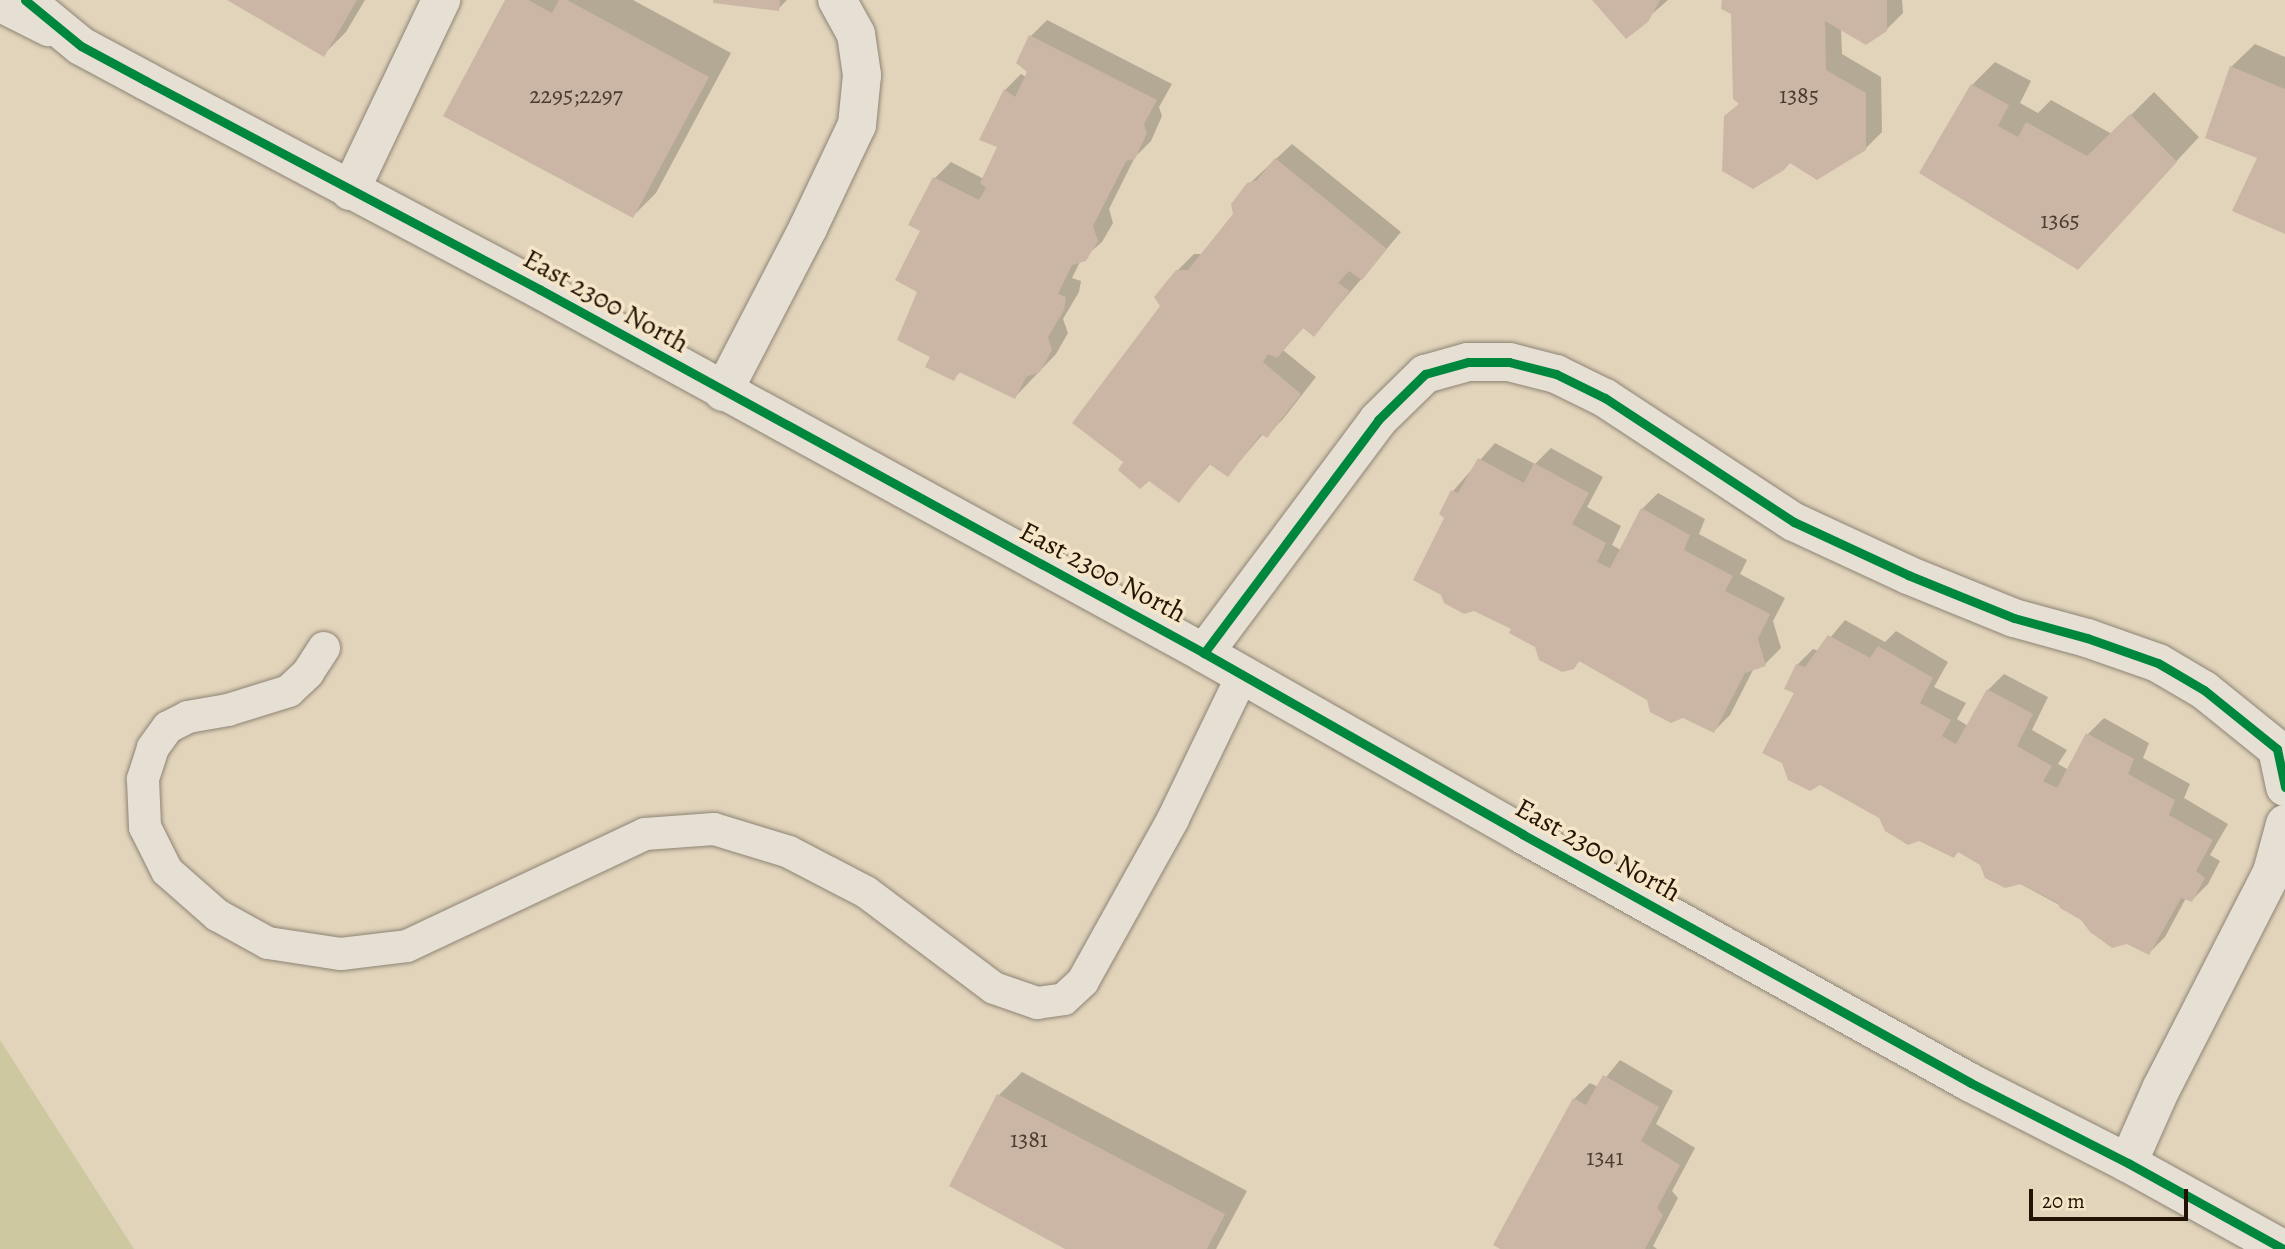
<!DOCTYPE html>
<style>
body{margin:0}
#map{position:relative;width:2285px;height:1249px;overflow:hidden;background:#e2d4bb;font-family:Alegreya,serif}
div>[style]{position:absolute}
.green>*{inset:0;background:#cdc89f}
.shadow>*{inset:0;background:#0003}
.building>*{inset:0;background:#cbb6a6}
.roads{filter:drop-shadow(0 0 2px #8e8475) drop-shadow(0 0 2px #8e8475)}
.service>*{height:32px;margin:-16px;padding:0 16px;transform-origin:16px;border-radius:16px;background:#e6e0d4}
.minor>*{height:38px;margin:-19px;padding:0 19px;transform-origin:19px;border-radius:19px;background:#e6e0d4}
.tertiary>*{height:38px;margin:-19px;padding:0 19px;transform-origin:19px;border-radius:19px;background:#e6e0d4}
.cycleway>*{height:9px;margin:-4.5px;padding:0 4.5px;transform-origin:4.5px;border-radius:4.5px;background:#00873e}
span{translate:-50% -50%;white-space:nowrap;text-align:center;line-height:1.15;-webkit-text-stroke:7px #f6e6c9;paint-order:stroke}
.number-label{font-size:24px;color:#4c3c2c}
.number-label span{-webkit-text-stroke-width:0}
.street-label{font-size:28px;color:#221304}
.scale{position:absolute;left:2029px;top:1189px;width:159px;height:32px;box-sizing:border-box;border:4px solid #221304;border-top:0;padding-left:9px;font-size:21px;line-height:24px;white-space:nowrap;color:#221304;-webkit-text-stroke:5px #f6e6c9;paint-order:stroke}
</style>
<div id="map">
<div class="green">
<div style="clip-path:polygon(0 1040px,134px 1249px,0 1249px)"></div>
</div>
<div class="shadow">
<div style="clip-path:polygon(230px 0,365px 0,346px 32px,323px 55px)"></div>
<div style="clip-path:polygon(507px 0,633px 0,731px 53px,656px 193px,633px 216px)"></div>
<div style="clip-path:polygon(715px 0,787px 0,778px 9px)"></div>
<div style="clip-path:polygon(1594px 0,1668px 0,1626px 37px)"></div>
<div style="clip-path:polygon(1724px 0,1902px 0,1903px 13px,1886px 30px,1841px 28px,1842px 54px,1881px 77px,1882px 132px,1865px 149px,1790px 161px,1726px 117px,1740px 103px,1732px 13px)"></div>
<div style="clip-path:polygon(1047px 20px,1172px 84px,1159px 107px,1162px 116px,1151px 141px,1135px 157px,1109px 209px,1113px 223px,1102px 242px,1081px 260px,1072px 278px,1081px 281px,1079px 292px,1063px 319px,1068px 333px,1056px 354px,1015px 397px,961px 371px,953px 379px,933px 357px,919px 291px,922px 230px,911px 224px,935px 178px,951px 162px,984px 179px,999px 146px,1005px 90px,1021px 74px,1026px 77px,1029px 71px,1018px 63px,1031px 36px)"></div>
<div style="clip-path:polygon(2255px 44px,2285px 57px,2285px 232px,2231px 67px)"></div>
<div style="clip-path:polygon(1995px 62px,2031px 81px,2020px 103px,2038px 113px,2051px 100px,2112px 134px,2154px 92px,2199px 137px,2078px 267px,1972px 85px)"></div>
<div style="clip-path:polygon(1292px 144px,1401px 232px,1314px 335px,1304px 327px,1283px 350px,1316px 377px,1283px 419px,1267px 436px,1263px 434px,1228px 475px,1211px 463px,1179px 501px,1126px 462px,1162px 306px,1177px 271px,1194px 254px,1203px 254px,1235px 214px,1249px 184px)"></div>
<div style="clip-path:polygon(1495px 443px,1535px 464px,1551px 448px,1603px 477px,1587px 507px,1621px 526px,1612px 545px,1621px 550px,1642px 509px,1658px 493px,1705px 519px,1699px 534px,1747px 560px,1740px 574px,1785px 598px,1773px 621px,1781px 648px,1765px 664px,1754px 668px,1730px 715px,1714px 731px,1580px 660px,1573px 667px,1513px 629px,1446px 517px,1453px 491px)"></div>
<div style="clip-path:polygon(1845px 620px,1885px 642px,1896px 631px,1948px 662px,1934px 687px,1966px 703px,1957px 719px,1968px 726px,1988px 690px,2004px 674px,2048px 697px,2032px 730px,2067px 750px,2058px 764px,2069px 770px,2088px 734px,2104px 718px,2149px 743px,2143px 758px,2190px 784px,2184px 798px,2228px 824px,2210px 855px,2220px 861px,2208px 884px,2192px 900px,2186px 898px,2165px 937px,2149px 953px,1959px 851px,1880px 817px,1796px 692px,1797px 665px,1813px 649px,1819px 651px)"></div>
<div style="clip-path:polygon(1620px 1060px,1673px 1091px,1656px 1124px,1695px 1148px,1672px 1191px,1678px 1198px,1653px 1246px,1657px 1249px,1504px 1249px,1574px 1099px,1590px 1083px,1598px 1087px)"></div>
<div style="clip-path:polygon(1022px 1072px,1247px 1191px,1216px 1249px,1069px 1249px,999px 1095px)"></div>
</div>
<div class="building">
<div style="clip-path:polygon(227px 0,357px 0,324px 57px)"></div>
<div style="clip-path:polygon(505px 0,528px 0,552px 13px,559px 0,567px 0,709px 77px,633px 218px,443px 116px)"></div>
<div style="clip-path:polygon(713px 0,780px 0,779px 11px,713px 3px)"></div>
<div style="clip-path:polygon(1592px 0,1660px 0,1648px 22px,1626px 39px)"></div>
<div style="clip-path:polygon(1722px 0,1887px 0,1887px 31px,1866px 45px,1825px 21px,1826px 70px,1866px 93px,1866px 150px,1817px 180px,1790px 163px,1784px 170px,1753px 189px,1722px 171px,1724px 116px,1739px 104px,1733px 99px,1731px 14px,1721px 9px)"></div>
<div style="clip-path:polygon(1029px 35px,1157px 100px,1144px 124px,1147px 133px,1135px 159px,1126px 161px,1093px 226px,1098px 241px,1086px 261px,1072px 265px,1058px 294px,1066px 297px,1064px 310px,1048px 337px,1052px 350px,1040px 372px,1026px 377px,1015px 399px,959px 372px,954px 381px,925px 367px,930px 357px,897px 340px,917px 292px,895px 280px,920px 231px,908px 225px,933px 177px,979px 200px,986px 188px,980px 183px,997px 147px,979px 140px,1004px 89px,1015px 97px,1027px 72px,1016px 63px)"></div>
<div style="clip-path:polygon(2230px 66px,2285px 89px,2285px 234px,2232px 211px,2257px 158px,2205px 138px)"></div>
<div style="clip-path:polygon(1971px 84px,2009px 105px,1998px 126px,2018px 137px,2026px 122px,2087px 156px,2130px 114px,2177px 162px,2078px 270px,1919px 173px)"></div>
<div style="clip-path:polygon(1275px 158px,1387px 249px,1362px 280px,1349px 271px,1338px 283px,1350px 291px,1314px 337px,1303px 328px,1277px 358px,1268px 354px,1263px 362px,1301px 394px,1267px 438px,1261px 434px,1228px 477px,1209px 464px,1179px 503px,1149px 481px,1140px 489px,1118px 470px,1123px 462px,1072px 423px,1160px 306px,1154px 297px,1176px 270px,1188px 270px,1233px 214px,1231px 204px,1247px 183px,1257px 180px)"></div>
<div style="clip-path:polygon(1478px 458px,1524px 483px,1534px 463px,1589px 493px,1572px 524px,1606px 543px,1597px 562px,1610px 568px,1641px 508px,1690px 535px,1684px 550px,1733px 576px,1725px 591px,1770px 614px,1758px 639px,1766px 666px,1745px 673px,1714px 733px,1683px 718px,1671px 723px,1650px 712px,1647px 700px,1579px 661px,1574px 669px,1562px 672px,1539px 660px,1535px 647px,1509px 633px,1511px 629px,1474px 611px,1464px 614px,1444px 603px,1441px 595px,1413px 580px,1444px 518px,1439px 514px,1451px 490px,1458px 493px)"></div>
<div style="clip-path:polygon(1828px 635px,1870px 658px,1878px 646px,1933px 678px,1920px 703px,1951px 720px,1942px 736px,1956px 744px,1987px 689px,2033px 714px,2017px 746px,2052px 766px,2043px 781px,2057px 788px,2086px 733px,2134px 759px,2128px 774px,2175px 800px,2169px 815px,2213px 840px,2196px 871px,2205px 878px,2192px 902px,2181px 898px,2149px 955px,2127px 944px,2112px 948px,2090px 932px,2081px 920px,2060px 908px,2058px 903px,2021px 884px,2005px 888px,1985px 878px,1980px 865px,1958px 852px,1954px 858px,1919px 841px,1908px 845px,1885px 831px,1879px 818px,1820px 785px,1810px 791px,1788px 780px,1782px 763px,1762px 753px,1794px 693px,1784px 689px,1796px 664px,1805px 667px)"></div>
<div style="clip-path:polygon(1603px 1075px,1659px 1107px,1641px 1141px,1680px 1165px,1657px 1208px,1663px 1215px,1645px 1249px,1500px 1249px,1493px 1245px,1573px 1098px,1586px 1105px)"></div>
<div style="clip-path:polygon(997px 1094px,1225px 1214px,1207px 1249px,1065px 1249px,949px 1186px)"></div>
</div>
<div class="roads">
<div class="service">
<div style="left:0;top:6px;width:54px;rotate:26.6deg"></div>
<div style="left:324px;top:648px;width:30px;rotate:123deg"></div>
<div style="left:308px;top:673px;width:26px;rotate:137deg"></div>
<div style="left:289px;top:691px;width:64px;rotate:162.7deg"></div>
<div style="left:228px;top:710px;width:41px;rotate:170.1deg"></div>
<div style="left:188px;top:717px;width:22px;rotate:153deg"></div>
<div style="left:168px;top:727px;width:26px;rotate:126deg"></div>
<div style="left:153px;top:748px;width:33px;rotate:108deg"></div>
<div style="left:143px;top:779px;width:48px;rotate:87.6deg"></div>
<div style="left:145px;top:827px;width:49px;rotate:63.4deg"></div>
<div style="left:167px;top:871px;width:67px;rotate:41.3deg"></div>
<div style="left:217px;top:915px;width:58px;rotate:28.8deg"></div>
<div style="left:268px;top:943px;width:74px;rotate:8.6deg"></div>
<div style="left:341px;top:954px;width:66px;rotate:-6.9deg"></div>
<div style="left:407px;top:946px;width:263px;rotate:-25.2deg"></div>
<div style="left:645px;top:834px;width:69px;rotate:-4.1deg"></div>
<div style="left:714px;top:829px;width:78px;rotate:17deg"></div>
<div style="left:789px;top:852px;width:87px;rotate:27.5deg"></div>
<div style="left:866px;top:892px;width:160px;rotate:36.9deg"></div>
<div style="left:994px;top:988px;width:46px;rotate:19.2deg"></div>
<div style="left:1037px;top:1003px;width:27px;rotate:-8deg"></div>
<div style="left:1064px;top:999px;width:26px;rotate:-43deg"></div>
<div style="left:1083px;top:981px;width:185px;rotate:-60.9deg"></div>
<div style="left:1173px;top:819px;width:161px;rotate:-64.2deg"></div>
</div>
<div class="minor">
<div style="left:350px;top:191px;width:212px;rotate:-64.5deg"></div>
<div style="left:723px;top:392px;width:185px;rotate:-62.6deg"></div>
<div style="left:808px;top:228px;width:114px;rotate:-64.6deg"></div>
<div style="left:857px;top:125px;width:50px;rotate:-84.3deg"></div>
<div style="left:862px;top:75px;width:41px;rotate:-98.3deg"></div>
<div style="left:856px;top:34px;width:39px;rotate:-119deg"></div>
<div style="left:1204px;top:653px;width:291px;rotate:-53.2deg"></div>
<div style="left:1378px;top:420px;width:66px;rotate:-44.4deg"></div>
<div style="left:1425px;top:374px;width:45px;rotate:-15.6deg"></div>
<div style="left:1468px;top:362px;width:41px"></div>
<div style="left:1509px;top:362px;width:49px;rotate:14.3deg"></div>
<div style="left:1556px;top:374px;width:55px;rotate:26.1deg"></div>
<div style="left:1605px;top:398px;width:226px;rotate:33.3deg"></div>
<div style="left:1794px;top:522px;width:126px;rotate:24.9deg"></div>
<div style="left:1908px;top:575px;width:114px;rotate:22.1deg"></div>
<div style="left:2014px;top:618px;width:76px;rotate:15.3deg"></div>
<div style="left:2087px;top:638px;width:75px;rotate:19.4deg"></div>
<div style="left:2158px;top:663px;width:53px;rotate:30.4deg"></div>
<div style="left:2204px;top:690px;width:94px;rotate:38.9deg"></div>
<div style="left:2277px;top:749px;width:39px;rotate:78deg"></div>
<div style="left:2128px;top:1163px;width:81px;rotate:-66deg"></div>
<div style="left:2161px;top:1089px;width:244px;rotate:-62.9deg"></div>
<div style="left:2272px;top:872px;width:50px;rotate:-74.8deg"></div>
</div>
<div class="tertiary">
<div style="left:25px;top:0;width:72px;rotate:39.4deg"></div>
<div style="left:81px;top:46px;width:74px;rotate:28.3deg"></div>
<div style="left:146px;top:81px;width:445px;rotate:27.9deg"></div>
<div style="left:539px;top:289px;width:758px;rotate:28.69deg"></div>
<div style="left:1204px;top:653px;width:366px;rotate:29.6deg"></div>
<div style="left:1522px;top:834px;width:513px;rotate:29.01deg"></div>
<div style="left:1971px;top:1083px;width:176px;rotate:27deg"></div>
<div style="left:2128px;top:1163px;width:177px;rotate:29deg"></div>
</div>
</div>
<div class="cycleway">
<div style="left:25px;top:0;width:72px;rotate:39.4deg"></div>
<div style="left:81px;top:46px;width:74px;rotate:28.3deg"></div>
<div style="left:146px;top:81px;width:445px;rotate:27.9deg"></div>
<div style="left:539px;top:289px;width:758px;rotate:28.69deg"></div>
<div style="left:1204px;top:653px;width:366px;rotate:29.6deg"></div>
<div style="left:1522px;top:834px;width:513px;rotate:29.01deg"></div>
<div style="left:1971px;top:1083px;width:176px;rotate:27deg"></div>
<div style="left:2128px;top:1163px;width:177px;rotate:29deg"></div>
<div style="left:1204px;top:653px;width:291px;rotate:-53.2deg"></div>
<div style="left:1378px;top:420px;width:66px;rotate:-44.4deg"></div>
<div style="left:1425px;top:374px;width:45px;rotate:-15.6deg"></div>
<div style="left:1468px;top:362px;width:41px"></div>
<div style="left:1509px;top:362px;width:49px;rotate:14.3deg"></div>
<div style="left:1556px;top:374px;width:55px;rotate:26.1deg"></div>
<div style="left:1605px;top:398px;width:226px;rotate:33.3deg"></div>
<div style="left:1794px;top:522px;width:126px;rotate:24.9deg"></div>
<div style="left:1908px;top:575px;width:114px;rotate:22.1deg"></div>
<div style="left:2014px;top:618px;width:76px;rotate:15.3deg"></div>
<div style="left:2087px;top:638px;width:75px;rotate:19.4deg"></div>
<div style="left:2158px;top:663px;width:53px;rotate:30.4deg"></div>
<div style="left:2204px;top:690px;width:94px;rotate:38.9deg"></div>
<div style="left:2277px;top:749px;width:39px;rotate:78deg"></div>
</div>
<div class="number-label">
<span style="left:576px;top:96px">2295;2297</span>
<span style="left:1799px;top:96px">1385</span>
<span style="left:2060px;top:221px">1365</span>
<span style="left:1029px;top:1140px">1381</span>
<span style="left:1605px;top:1158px">1341</span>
</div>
<div class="street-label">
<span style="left:606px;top:301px;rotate:29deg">East 2300 North</span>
<span style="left:1103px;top:572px;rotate:28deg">East 2300 North</span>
<span style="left:1598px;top:850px;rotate:29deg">East 2300 North</span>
</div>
<div class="scale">20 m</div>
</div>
